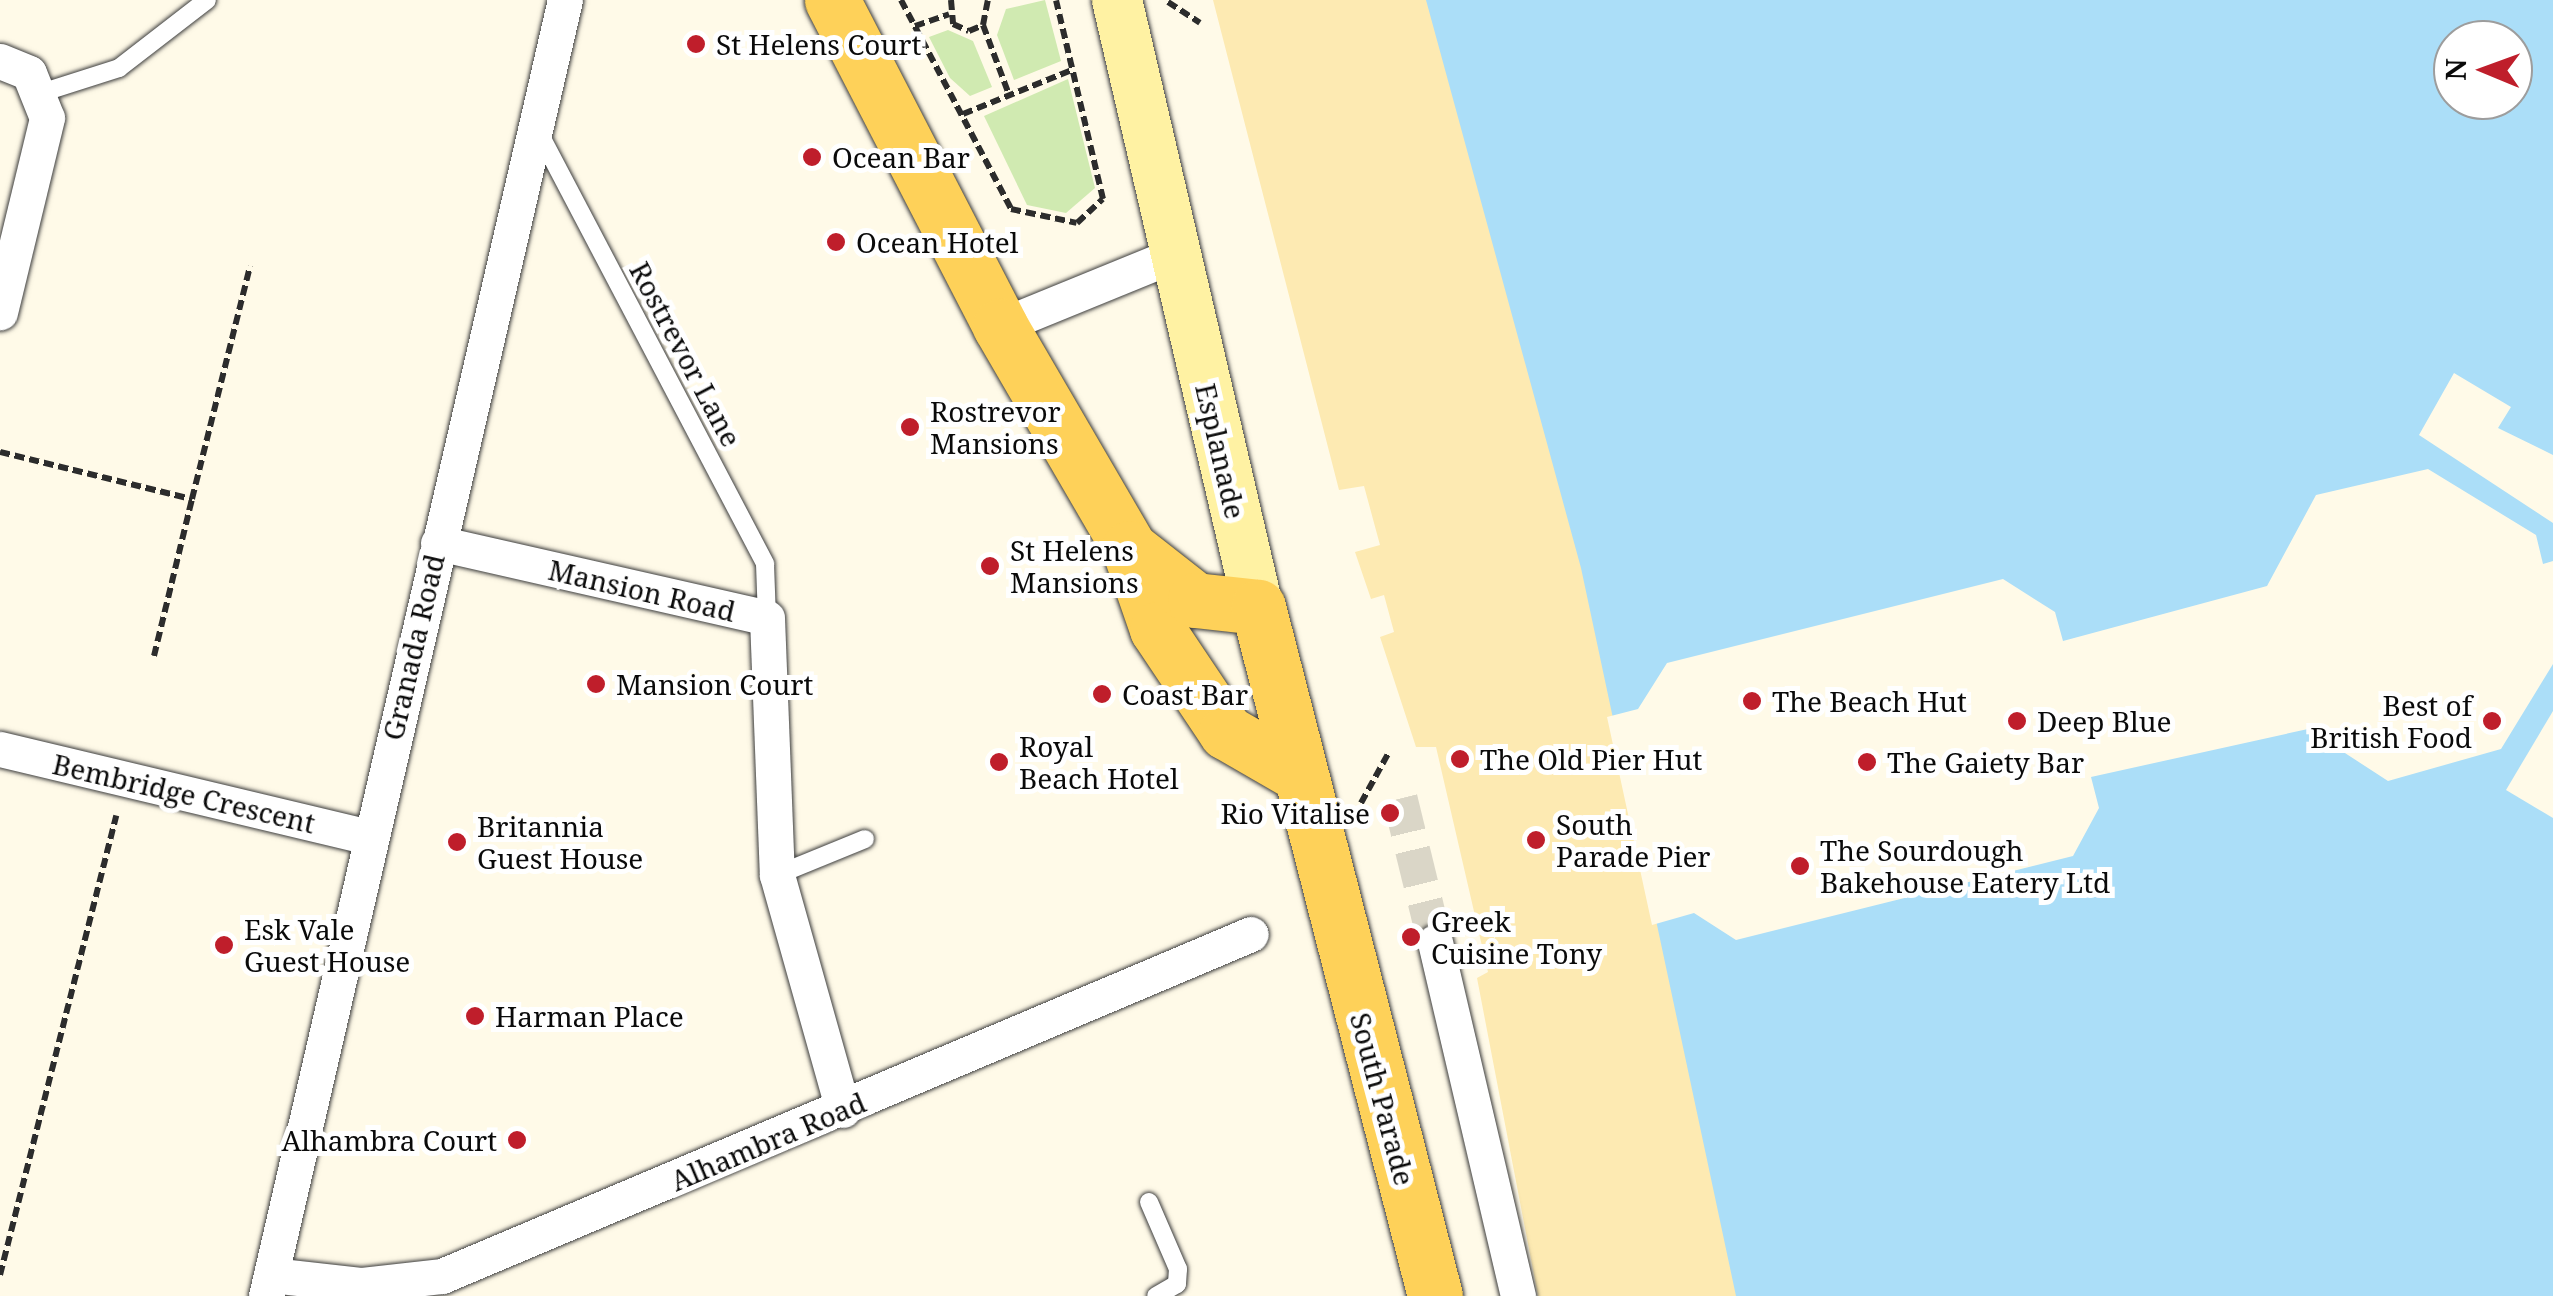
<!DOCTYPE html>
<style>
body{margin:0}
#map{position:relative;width:2553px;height:1296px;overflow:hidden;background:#fffae8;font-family:"Noto Serif",serif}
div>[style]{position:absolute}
.green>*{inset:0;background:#d0eab1}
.sand>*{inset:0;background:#fdeab2}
.water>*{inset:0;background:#abdef8}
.pier>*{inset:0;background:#fffae8}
.street-tunnel>*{height:35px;margin-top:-17.5px;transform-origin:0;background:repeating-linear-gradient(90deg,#dad6c7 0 35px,transparent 0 53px)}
.path>*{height:6px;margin-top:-3px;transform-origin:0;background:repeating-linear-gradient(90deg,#2c2c2c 0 10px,transparent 0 15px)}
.roads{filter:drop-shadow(0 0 2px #3d3d3d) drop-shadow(0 0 2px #3d3d3d)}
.lane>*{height:18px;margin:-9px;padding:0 9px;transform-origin:9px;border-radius:9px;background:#fff}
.street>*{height:35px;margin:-17.5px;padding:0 17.5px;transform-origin:17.5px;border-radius:17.5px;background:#fff}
.secondary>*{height:50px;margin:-25px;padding:0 25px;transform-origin:25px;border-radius:25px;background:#fff2a3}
.primary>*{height:55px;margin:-27.5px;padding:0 27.5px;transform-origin:27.5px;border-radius:27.5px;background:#fed159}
.dots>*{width:28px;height:28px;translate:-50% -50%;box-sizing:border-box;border:5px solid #fff;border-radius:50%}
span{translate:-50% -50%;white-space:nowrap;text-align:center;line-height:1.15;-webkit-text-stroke:10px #fff;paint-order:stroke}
.poi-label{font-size:28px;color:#0a0a0a}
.left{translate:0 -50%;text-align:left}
.right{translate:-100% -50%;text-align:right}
.street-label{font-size:28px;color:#0a0a0a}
.north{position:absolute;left:2433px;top:20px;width:100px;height:100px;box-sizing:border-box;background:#fff;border:2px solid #9d9d9d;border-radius:50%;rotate:271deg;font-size:28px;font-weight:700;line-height:40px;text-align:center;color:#0a0a0a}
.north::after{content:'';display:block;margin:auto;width:35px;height:45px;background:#bf1e2b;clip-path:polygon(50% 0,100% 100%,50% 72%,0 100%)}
</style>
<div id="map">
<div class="green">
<div style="clip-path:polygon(1045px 0,1061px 61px,1014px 80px,997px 35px,1006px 9px)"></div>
<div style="clip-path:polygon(948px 30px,973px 41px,992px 87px,970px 96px,950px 78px,929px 37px)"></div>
<div style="clip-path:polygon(1068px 79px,1095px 188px,1066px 213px,1027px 205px,984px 116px)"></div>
</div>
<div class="sand">
<div style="clip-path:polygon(1213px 0,1611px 0,1988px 1296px,1538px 1296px,1477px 978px,1488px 972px,1436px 747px,1416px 747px,1380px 637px,1394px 632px,1384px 595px,1371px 599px,1355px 552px,1380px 545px,1364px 486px,1339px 490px)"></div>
</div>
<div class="water">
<div style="clip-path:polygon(evenodd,1426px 0,2553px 0,2553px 1296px,1736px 1296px,1581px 568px,1426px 0,2453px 40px,2513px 40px,2513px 100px,2453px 100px,2453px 40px)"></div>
</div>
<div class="pier">
<div style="clip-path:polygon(2454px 373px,2511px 407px,2498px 428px,2553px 455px,2553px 523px,2419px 435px)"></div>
<div style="clip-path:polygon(2428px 469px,2536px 535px,2543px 564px,2553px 561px,2553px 664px,2501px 749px,2388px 781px,2308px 729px,2091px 777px,2099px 808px,2073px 856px,1736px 940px,1694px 913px,1652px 925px,1607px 717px,1638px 709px,1667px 663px,2003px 579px,2055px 612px,2063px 641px,2267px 586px,2316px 495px)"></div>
<div style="clip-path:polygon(2553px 711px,2553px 818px,2506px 790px)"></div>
</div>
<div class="street-tunnel">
<div style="left:1400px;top:798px;width:148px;rotate:76.3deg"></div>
</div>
<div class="path">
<div style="left:901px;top:0;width:236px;rotate:62.2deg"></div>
<div style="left:1011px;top:209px;width:67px;rotate:12deg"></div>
<div style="left:1077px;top:223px;width:35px;rotate:-43deg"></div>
<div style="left:1103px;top:199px;width:204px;rotate:-103.3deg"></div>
<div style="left:951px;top:0;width:24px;rotate:85deg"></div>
<div style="left:953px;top:24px;width:17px;rotate:24deg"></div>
<div style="left:969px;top:31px;width:15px;rotate:-23deg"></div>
<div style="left:983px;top:25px;width:25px;rotate:-79deg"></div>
<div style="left:1168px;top:2px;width:38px;rotate:33deg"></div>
<div style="left:983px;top:25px;width:72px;rotate:69.5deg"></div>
<div style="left:915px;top:26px;width:36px;rotate:-19deg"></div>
<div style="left:963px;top:114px;width:118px;rotate:-22deg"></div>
<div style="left:0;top:452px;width:198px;rotate:13.8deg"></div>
<div style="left:192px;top:499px;width:240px;rotate:-76deg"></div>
<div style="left:154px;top:656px;width:162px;rotate:-76.4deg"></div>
<div style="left:1361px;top:803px;width:58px;rotate:-61.2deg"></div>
<div style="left:0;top:1275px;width:474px;rotate:-75.8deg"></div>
</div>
<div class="roads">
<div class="lane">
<div style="left:44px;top:92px;width:79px;rotate:-17.7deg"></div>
<div style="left:119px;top:68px;width:111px;rotate:-37.7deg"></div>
<div style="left:538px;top:131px;width:489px;rotate:62.3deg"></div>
<div style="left:765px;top:564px;width:54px;rotate:87.9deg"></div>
<div style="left:777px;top:875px;width:95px;rotate:-22.2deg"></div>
<div style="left:1149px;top:1202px;width:73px;rotate:66.6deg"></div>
<div style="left:1178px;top:1269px;width:15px;rotate:94deg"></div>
<div style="left:1177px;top:1284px;width:24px;rotate:150deg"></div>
</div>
<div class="street">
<div style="left:0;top:61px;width:31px;rotate:22deg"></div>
<div style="left:29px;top:73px;width:48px;rotate:68.2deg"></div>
<div style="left:47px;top:118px;width:200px;rotate:103.6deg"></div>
<div style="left:1000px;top:326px;width:188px;rotate:-22.2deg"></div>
<div style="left:438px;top:543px;width:337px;rotate:12.8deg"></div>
<div style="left:767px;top:618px;width:257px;rotate:87.8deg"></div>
<div style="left:777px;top:875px;width:244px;rotate:74.3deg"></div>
<div style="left:0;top:749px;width:378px;rotate:13.4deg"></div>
<div style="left:1435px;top:942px;width:364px;rotate:76.8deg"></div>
<div style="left:271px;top:1275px;width:92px;rotate:6.3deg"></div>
<div style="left:362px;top:1285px;width:81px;rotate:-6.4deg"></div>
<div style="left:442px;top:1276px;width:878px;rotate:-22.92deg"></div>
<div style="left:266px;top:1296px;width:1330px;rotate:-77.01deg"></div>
</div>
<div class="secondary">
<div style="left:1117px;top:0;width:623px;rotate:76.92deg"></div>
</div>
<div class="primary">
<div style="left:832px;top:0;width:367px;rotate:62.7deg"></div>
<div style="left:1000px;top:326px;width:257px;rotate:59.8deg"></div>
<div style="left:1129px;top:548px;width:86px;rotate:70.9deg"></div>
<div style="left:1157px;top:629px;width:124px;rotate:56.2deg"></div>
<div style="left:1226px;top:732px;width:82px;rotate:30deg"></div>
<div style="left:1129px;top:548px;width:84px;rotate:38.2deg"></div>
<div style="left:1195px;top:600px;width:63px;rotate:6.3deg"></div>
<div style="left:1258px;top:607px;width:711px;rotate:75.59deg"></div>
</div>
</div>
<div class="dots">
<div style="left:696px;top:44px;background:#bf1e2b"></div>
<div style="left:812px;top:157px;background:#bf1e2b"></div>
<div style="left:836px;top:242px;background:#bf1e2b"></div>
<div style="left:910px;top:427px;background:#bf1e2b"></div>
<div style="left:990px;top:566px;background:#bf1e2b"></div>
<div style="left:596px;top:684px;background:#bf1e2b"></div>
<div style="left:1102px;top:694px;background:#bf1e2b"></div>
<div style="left:1752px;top:701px;background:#bf1e2b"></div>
<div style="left:2017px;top:721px;background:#bf1e2b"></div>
<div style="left:2492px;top:721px;background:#bf1e2b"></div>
<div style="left:1460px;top:759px;background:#bf1e2b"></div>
<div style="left:999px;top:762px;background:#bf1e2b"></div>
<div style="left:1867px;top:762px;background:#bf1e2b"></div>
<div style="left:1390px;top:813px;background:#bf1e2b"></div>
<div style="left:1536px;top:840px;background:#bf1e2b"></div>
<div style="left:457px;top:842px;background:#bf1e2b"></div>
<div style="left:1800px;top:866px;background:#bf1e2b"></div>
<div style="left:1411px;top:937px;background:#bf1e2b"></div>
<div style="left:224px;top:945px;background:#bf1e2b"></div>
<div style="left:475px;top:1016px;background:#bf1e2b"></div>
<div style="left:517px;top:1140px;background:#bf1e2b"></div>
</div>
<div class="poi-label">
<span class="left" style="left:716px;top:44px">St Helens Court</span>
<span class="left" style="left:832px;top:157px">Ocean Bar</span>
<span class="left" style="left:856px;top:242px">Ocean Hotel</span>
<span class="left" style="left:930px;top:427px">Rostrevor<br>Mansions</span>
<span class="left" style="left:1010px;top:566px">St Helens<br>Mansions</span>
<span class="left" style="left:616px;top:684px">Mansion Court</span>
<span class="left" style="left:1122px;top:694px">Coast Bar</span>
<span class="left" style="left:1772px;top:701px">The Beach Hut</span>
<span class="right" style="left:2472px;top:721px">Best of<br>British Food</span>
<span class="left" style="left:2037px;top:721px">Deep Blue</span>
<span class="left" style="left:1019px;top:762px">Royal<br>Beach Hotel</span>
<span class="left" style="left:1480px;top:759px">The Old Pier Hut</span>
<span class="left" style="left:1887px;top:762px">The Gaiety Bar</span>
<span class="right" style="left:1370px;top:813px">Rio Vitalise</span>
<span class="left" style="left:1556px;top:840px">South<br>Parade Pier</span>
<span class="left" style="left:477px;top:842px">Britannia<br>Guest House</span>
<span class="left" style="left:1820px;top:866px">The Sourdough<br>Bakehouse Eatery Ltd</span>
<span class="left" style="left:1431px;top:937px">Greek<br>Cuisine Tony</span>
<span class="left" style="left:244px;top:945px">Esk Vale<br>Guest House</span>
<span class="left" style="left:495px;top:1016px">Harman Place</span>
<span class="right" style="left:497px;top:1140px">Alhambra Court</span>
</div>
<div class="street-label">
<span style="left:686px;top:354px;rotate:62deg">Rostrevor Lane</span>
<span style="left:1221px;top:451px;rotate:77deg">Esplanade</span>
<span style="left:642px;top:590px;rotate:13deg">Mansion Road</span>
<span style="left:413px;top:647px;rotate:-77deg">Granada Road</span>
<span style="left:184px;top:793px;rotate:13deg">Bembridge Crescent</span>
<span style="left:1383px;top:1099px;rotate:75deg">South Parade</span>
<span style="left:768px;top:1141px;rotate:-23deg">Alhambra Road</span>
</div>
<div class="north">N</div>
</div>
